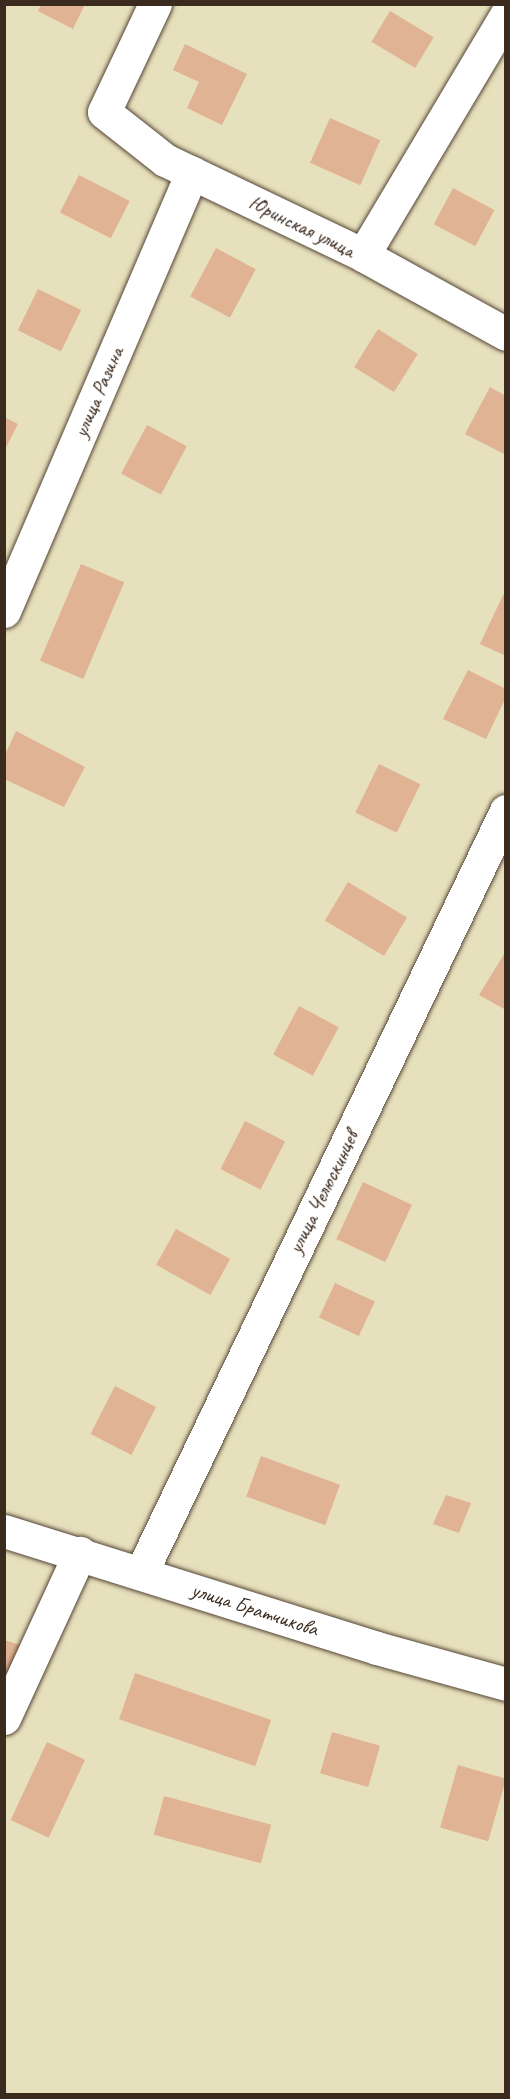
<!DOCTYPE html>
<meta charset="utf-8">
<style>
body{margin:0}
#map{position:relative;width:510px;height:2099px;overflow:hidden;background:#e7e0bc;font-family:Caveat,sans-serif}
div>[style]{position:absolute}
.building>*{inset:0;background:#e0b395;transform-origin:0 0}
.roads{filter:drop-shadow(0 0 2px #554536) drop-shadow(0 0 2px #554536)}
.street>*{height:33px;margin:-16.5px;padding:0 16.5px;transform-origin:16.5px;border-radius:16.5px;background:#fff}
.secondary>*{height:33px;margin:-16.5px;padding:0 16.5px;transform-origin:16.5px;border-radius:16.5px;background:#fff}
span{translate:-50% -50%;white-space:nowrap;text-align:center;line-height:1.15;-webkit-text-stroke:4.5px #fff;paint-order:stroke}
.street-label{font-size:21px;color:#3b2a1e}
.frame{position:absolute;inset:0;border:6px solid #3b2a1e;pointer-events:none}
</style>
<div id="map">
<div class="building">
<div style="clip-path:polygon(41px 4px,85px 4px,73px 29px,38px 11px)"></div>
<div style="left:390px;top:11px;width:51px;height:36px;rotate:31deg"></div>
<div style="clip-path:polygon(185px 44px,247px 74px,222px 125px,187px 108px,199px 82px,173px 70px)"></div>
<div style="left:330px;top:118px;width:55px;height:49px;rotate:24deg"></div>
<div style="left:79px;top:175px;width:57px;height:42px;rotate:27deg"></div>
<div style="left:453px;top:188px;width:47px;height:41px;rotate:28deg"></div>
<div style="left:216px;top:248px;width:45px;height:55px;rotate:28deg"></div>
<div style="left:38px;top:289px;width:48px;height:46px;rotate:26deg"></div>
<div style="left:378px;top:329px;width:47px;height:45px;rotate:32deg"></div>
<div style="clip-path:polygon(490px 387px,506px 396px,506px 455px,465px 434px)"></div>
<div style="clip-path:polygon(4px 417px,18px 424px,4px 451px)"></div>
<div style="left:147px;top:425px;width:45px;height:55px;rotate:28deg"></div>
<div style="left:81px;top:564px;width:47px;height:105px;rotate:23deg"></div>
<div style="clip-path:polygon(503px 595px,506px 596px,506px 656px,480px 644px)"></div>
<div style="clip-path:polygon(468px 670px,506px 689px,506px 697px,486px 739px,443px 719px)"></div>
<div style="clip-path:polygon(16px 731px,85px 767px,64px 807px,4px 779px,4px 757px)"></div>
<div style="left:379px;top:764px;width:46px;height:54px;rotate:26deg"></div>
<div style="left:348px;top:882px;width:69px;height:45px;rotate:31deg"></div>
<div style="clip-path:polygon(506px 951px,506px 1010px,479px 995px)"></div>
<div style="left:299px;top:1006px;width:45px;height:55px;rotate:28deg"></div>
<div style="left:245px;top:1121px;width:45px;height:54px;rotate:27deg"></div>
<div style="left:363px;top:1182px;width:54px;height:63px;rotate:25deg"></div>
<div style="left:176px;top:1229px;width:62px;height:41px;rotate:29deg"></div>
<div style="left:335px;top:1283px;width:44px;height:38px;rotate:25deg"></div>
<div style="left:115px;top:1386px;width:46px;height:54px;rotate:27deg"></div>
<div style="left:261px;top:1456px;width:84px;height:43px;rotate:20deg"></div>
<div style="clip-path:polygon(446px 1495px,471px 1503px,459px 1533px,433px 1524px)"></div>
<div style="clip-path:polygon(4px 1640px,20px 1645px,4px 1693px)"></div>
<div style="left:135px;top:1673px;width:144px;height:49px;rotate:19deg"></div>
<div style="left:332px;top:1732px;width:50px;height:43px;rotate:16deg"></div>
<div style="left:47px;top:1742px;width:42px;height:86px;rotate:25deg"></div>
<div style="left:458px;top:1765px;width:50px;height:65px;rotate:16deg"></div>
<div style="left:164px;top:1796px;width:111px;height:40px;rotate:15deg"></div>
</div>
<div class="roads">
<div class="street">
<div style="left:155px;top:4px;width:119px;rotate:115.3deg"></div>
<div style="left:104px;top:112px;width:78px;rotate:38.2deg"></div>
<div style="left:165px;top:160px;width:220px;rotate:25.6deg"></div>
<div style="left:363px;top:255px;width:163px;rotate:28.9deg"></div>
<div style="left:363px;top:255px;width:279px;rotate:-59.2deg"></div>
<div style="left:4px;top:611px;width:477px;rotate:-66.8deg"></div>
<div style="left:141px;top:1573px;width:845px;rotate:-64.41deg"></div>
<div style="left:4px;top:1718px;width:182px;rotate:-65.3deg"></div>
</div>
<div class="secondary">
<div style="left:4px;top:1531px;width:391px;rotate:17.4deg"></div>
<div style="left:377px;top:1648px;width:134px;rotate:15.6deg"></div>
</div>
</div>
<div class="street-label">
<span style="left:302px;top:226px;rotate:26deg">Юринская улица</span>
<span style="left:98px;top:392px;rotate:-67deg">улица Разина</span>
<span style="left:323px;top:1192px;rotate:-64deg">улица Челюскинцев</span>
<span style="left:255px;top:1609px;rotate:18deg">улица Братчикова</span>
</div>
<div class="frame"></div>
</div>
